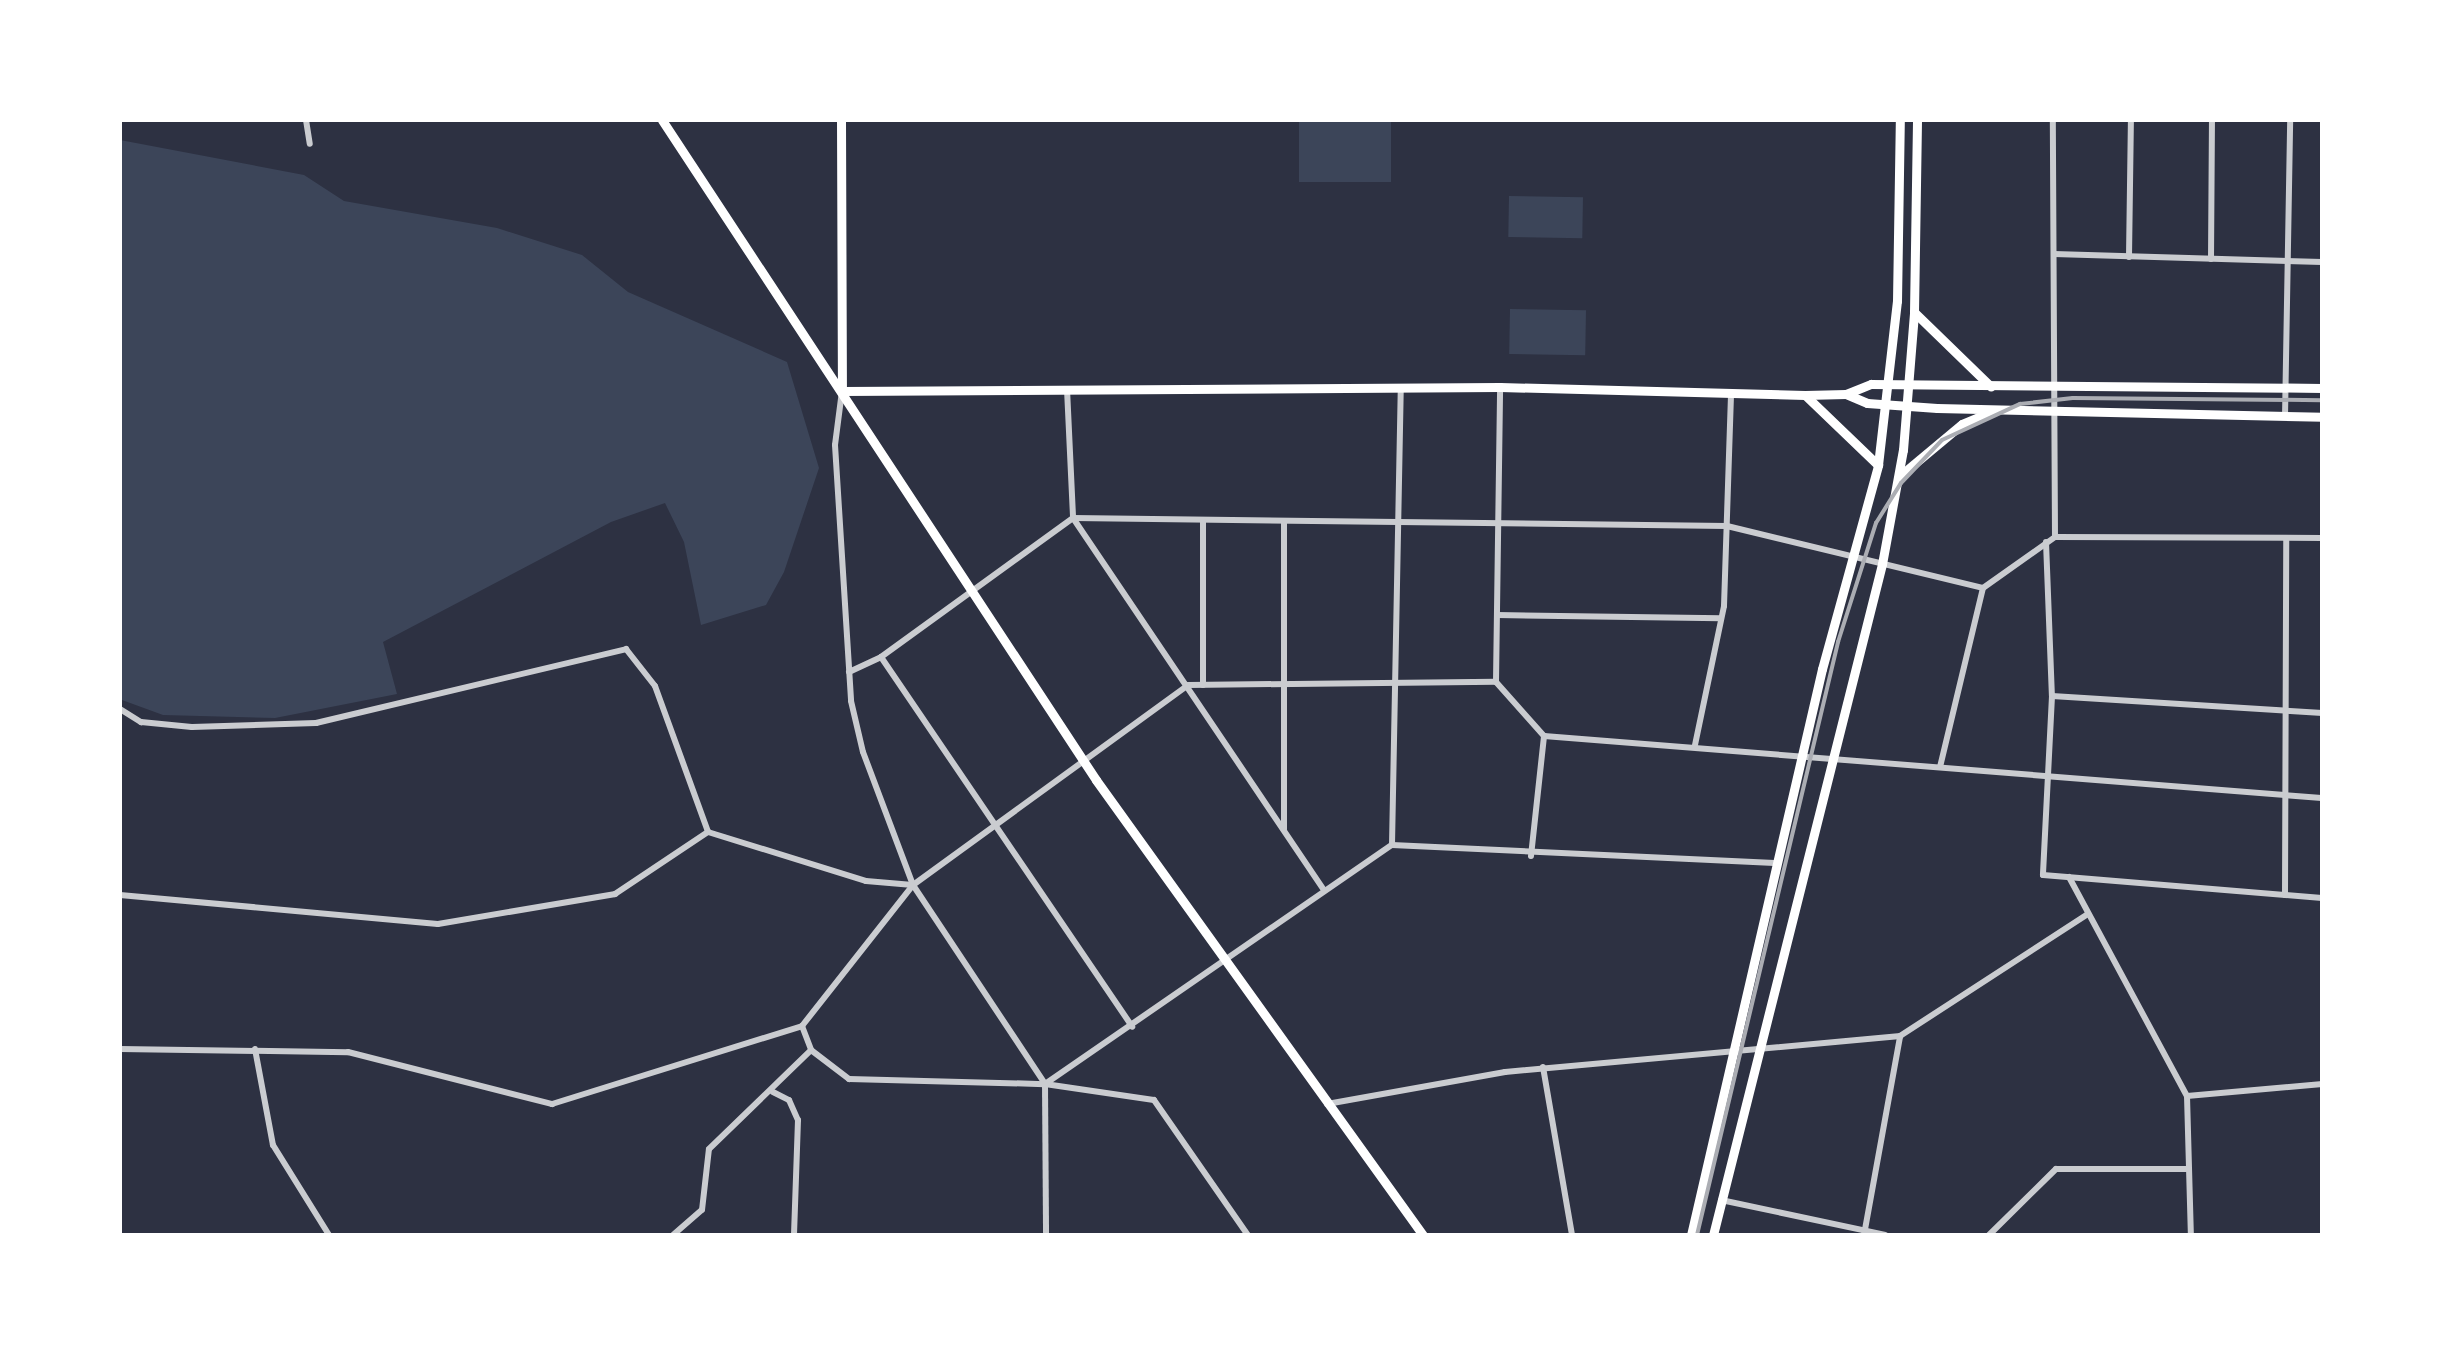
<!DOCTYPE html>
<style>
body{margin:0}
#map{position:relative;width:2442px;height:1355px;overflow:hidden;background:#2d3142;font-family:Roboto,sans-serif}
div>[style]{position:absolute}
.green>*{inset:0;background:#3c4559;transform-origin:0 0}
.minor>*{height:6px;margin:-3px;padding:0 3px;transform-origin:3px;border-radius:3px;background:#caccd0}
.secondary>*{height:9px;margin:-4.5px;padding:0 4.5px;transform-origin:4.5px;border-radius:4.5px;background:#fff}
.rail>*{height:4px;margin:-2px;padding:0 2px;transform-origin:2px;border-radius:2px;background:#abadb3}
span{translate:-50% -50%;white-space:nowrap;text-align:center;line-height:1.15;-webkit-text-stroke:8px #fff;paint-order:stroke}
.frame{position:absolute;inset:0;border:122px solid #fff;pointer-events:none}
</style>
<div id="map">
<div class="green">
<div style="left:1299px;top:120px;width:92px;height:62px"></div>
<div style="clip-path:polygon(120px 140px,304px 175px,344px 201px,497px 228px,582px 255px,628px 292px,787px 362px,819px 468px,784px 572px,766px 605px,701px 625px,684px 542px,665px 503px,611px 522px,383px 642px,397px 694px,275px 718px,163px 715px,122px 700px)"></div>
<div style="left:1509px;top:196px;width:74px;height:41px;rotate:1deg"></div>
<div style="left:1510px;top:309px;width:76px;height:45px;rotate:1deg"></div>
</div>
<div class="minor">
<div style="left:306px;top:120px;width:24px;rotate:81deg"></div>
<div style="left:2054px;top:254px;width:268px;rotate:1.7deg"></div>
<div style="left:2129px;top:257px;width:137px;rotate:-89.2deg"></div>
<div style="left:2211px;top:259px;width:139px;rotate:-89.6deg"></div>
<div style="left:1067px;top:389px;width:129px;rotate:87.3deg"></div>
<div style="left:1073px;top:518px;width:447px;rotate:56deg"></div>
<div style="left:842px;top:391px;width:54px;rotate:97.4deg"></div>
<div style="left:835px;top:445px;width:256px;rotate:86.4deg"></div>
<div style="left:851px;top:701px;width:52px;rotate:76.8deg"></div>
<div style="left:863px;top:752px;width:142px;rotate:69.4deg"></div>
<div style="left:913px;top:885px;width:239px;rotate:56.4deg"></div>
<div style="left:2285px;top:417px;width:297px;rotate:-89deg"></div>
<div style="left:1284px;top:522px;width:307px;rotate:90deg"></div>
<div style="left:2055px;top:537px;width:267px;rotate:0.2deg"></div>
<div style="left:2046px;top:542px;width:154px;rotate:87.8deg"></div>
<div style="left:2052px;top:696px;width:179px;rotate:92.9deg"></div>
<div style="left:2043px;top:875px;width:280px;rotate:4.7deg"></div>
<div style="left:1497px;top:615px;width:224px;rotate:0.8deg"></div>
<div style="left:881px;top:657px;width:447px;rotate:55.8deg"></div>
<div style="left:849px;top:672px;width:35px;rotate:-25deg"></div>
<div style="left:881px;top:657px;width:237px;rotate:-35.9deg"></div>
<div style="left:1073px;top:518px;width:654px;rotate:0.7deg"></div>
<div style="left:1727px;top:526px;width:263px;rotate:13.6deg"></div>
<div style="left:1496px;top:682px;width:295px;rotate:-89.2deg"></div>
<div style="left:1203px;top:685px;width:163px;rotate:-90deg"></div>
<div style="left:2052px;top:696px;width:271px;rotate:3.6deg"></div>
<div style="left:120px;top:709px;width:25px;rotate:32deg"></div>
<div style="left:141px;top:722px;width:51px;rotate:5.6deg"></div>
<div style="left:192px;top:727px;width:124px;rotate:-1.8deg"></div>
<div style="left:316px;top:723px;width:319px;rotate:-13.4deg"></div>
<div style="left:626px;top:649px;width:47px;rotate:51.9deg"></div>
<div style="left:655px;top:686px;width:155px;rotate:70deg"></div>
<div style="left:708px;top:832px;width:165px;rotate:17.2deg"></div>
<div style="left:866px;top:881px;width:47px;rotate:4.9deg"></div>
<div style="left:913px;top:885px;width:340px;rotate:-36deg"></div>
<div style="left:1188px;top:685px;width:308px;rotate:-0.6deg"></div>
<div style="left:1496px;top:682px;width:72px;rotate:48.4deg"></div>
<div style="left:1544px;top:736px;width:780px;rotate:4.56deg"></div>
<div style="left:1695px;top:745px;width:142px;rotate:-78.2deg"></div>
<div style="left:1724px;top:606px;width:212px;rotate:-88.1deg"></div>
<div style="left:1940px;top:767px;width:184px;rotate:-76.5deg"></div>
<div style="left:1983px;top:588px;width:88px;rotate:-35.3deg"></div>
<div style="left:2055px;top:537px;width:417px;rotate:-90.3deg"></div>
<div style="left:1392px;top:845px;width:458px;rotate:-88.9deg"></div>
<div style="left:1531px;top:856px;width:121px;rotate:-83.8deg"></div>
<div style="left:2069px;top:877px;width:249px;rotate:61.7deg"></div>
<div style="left:2187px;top:1096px;width:139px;rotate:88.4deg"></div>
<div style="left:120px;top:895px;width:319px;rotate:5.2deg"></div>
<div style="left:438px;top:924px;width:180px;rotate:-9.6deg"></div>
<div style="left:615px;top:894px;width:112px;rotate:-33.7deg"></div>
<div style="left:2285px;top:895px;width:357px;rotate:-89.8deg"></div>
<div style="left:802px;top:1026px;width:26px;rotate:69deg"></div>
<div style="left:811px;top:1050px;width:48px;rotate:37.3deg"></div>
<div style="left:849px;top:1079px;width:196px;rotate:1.5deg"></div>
<div style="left:1045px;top:1084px;width:110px;rotate:8.4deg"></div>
<div style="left:1154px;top:1100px;width:165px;rotate:55.2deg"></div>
<div style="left:120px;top:1049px;width:228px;rotate:0.8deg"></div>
<div style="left:348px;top:1052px;width:211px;rotate:14.3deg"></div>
<div style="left:552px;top:1104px;width:262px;rotate:-17.3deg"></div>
<div style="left:802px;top:1026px;width:179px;rotate:-51.8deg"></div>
<div style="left:255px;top:1049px;width:98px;rotate:79.4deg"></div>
<div style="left:273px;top:1145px;width:106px;rotate:58.1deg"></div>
<div style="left:1543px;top:1067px;width:170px;rotate:80.2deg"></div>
<div style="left:1045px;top:1084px;width:421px;rotate:-34.6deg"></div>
<div style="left:1392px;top:845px;width:383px;rotate:2.7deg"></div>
<div style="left:1045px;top:1084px;width:151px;rotate:89.6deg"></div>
<div style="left:773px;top:1092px;width:18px;rotate:27deg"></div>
<div style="left:789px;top:1100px;width:22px;rotate:66deg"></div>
<div style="left:798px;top:1120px;width:115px;rotate:92deg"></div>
<div style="left:2187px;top:1096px;width:136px;rotate:-5.1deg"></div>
<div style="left:1327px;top:1104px;width:181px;rotate:-10.2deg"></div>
<div style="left:1505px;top:1072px;width:397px;rotate:-5.2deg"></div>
<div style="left:1900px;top:1036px;width:224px;rotate:-33deg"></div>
<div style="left:1721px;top:1200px;width:168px;rotate:12deg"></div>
<div style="left:673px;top:1235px;width:38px;rotate:-41deg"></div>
<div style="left:702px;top:1210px;width:61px;rotate:-83.5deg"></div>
<div style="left:709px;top:1149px;width:142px;rotate:-44.1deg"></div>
<div style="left:1864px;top:1235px;width:202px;rotate:-79.7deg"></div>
<div style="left:1989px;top:1235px;width:94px;rotate:-44.6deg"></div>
<div style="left:2056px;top:1169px;width:130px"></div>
</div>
<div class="secondary">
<div style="left:662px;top:120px;width:790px;rotate:56.67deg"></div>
<div style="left:1096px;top:780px;width:560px;rotate:54.3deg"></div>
<div style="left:841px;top:120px;width:268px;rotate:89.8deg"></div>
<div style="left:1914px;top:312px;width:107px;rotate:44.2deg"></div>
<div style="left:842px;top:391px;width:658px;rotate:-0.35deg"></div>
<div style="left:1500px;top:387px;width:305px;rotate:1.5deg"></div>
<div style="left:1805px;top:395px;width:41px;rotate:-1.4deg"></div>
<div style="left:1846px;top:394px;width:27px;rotate:-22deg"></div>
<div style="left:1871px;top:384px;width:451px;rotate:0.5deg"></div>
<div style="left:1846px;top:394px;width:23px;rotate:23deg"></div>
<div style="left:1867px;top:403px;width:70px;rotate:4.1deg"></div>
<div style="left:1937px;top:408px;width:385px;rotate:1.3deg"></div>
<div style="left:1805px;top:395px;width:101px;rotate:43.8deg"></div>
<div style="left:1902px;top:474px;width:78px;rotate:-39.8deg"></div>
<div style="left:1962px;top:424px;width:30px;rotate:-23deg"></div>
<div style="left:1691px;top:1235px;width:581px;rotate:-76.97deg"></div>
<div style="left:1822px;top:669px;width:212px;rotate:-74.6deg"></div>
<div style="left:1878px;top:465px;width:165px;rotate:-83.4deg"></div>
<div style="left:1897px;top:301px;width:181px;rotate:-89.1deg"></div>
<div style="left:1713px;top:1235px;width:692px;rotate:-75.86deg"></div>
<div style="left:1882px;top:564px;width:116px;rotate:-79.6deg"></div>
<div style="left:1903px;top:450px;width:138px;rotate:-85.4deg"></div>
<div style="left:1914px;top:312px;width:192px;rotate:-89.1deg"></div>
</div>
<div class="rail">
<div style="left:1697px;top:1235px;width:610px;rotate:-76.62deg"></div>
<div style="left:1838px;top:642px;width:125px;rotate:-72.3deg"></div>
<div style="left:1876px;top:523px;width:47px;rotate:-58deg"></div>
<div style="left:1901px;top:483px;width:59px;rotate:-46.4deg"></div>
<div style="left:1942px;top:440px;width:86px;rotate:-24.8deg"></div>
<div style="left:2020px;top:404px;width:53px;rotate:-6.5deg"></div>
<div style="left:2073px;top:398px;width:249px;rotate:0.5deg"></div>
</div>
<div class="frame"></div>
</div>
